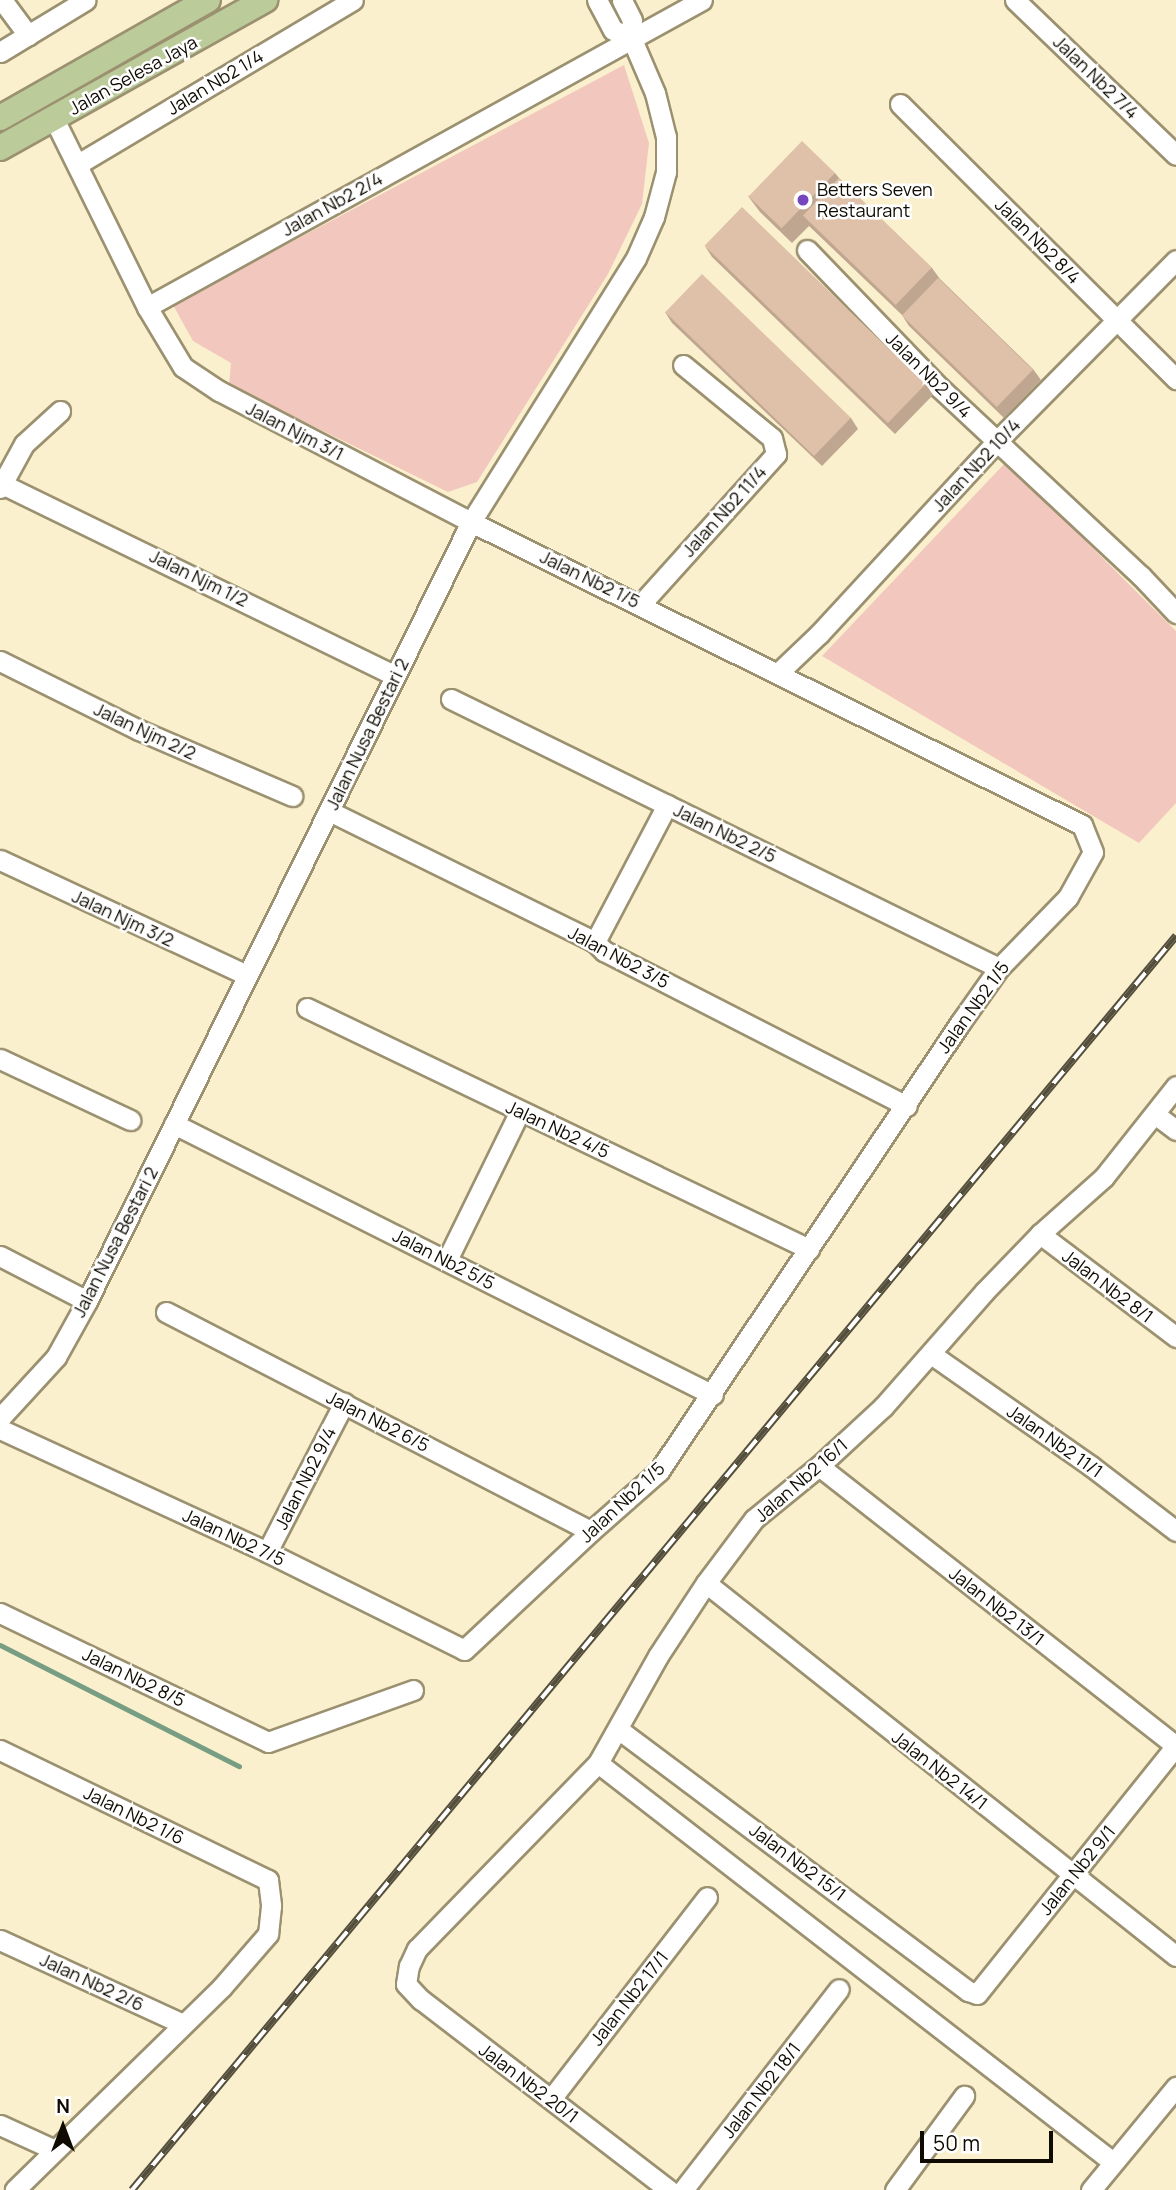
<!DOCTYPE html>
<html>
<head>
<meta charset="utf-8">
<style>
  body { margin:0 }
  #map { position:relative; width:1176px; height:2190px; overflow:hidden; background:#fbf0cd; font-family:Manrope,sans-serif }
  div>[style] { position:absolute }
  .green>* { inset:0; background:#f2c7be }
  .stream>* { height:5px; margin:-2.5px; padding:0 2.5px; transform-origin:2.5px; border-radius:2.5px; background:#779d83 }
  .roads { filter:drop-shadow(2px 0 #9b9170) drop-shadow(-2px 0 #9b9170) drop-shadow(0 2px #9b9170) drop-shadow(0 -2px #9b9170) }
  .minor>* { height:19px; margin:-9.5px; padding:0 9.5px; transform-origin:9.5px; border-radius:9.5px; background:#fff }
  .major>* { height:24px; margin:-12px; padding:0 12px; transform-origin:12px; border-radius:12px; background:#bbcb9a }
  .rail>* { height:8px; margin-top:-4px; transform-origin:0; background:repeating-linear-gradient(90deg,#fff 0 16px,#544e3d 0 32px); box-sizing:border-box; border-block:2px solid #544e3d }
  .wall>* { inset:0; background:#bfa690 }
  .building>* { inset:0; background:#dec1a8; transform-origin:0 0 }
  .dots>* { width:19px; height:19px; translate:-50% -50%; box-sizing:border-box; border:4px solid #fff; border-radius:50% }
  span { translate:-50% -50%; white-space:nowrap; text-align:center; line-height:1.15; -webkit-text-stroke:5px #fff; paint-order:stroke }
  .street-label { font-size:18px; color:#0f0b02 }
  .poi-label { font-size:18px; color:#0f0b02 }
  .left { translate:0 -50%; text-align:left }
  .north { position:absolute; left:28px; top:2092px; width:70px; height:70px; -webkit-text-stroke:5px #fff; paint-order:stroke; rotate:0deg; font-size:19px; font-weight:700; line-height:28px; text-align:center; color:#0f0b02 }
  .north::after { content:''; display:block; margin:auto; width:24px; height:32px; background:#0f0b02; clip-path:polygon(50% 0,100% 100%,50% 72%,0 100%) }
  .scale { position:absolute; left:920px; top:2131px; width:133px; height:32px; box-sizing:border-box; border:4px solid #0f0b02; border-top:0; padding-left:9px; font-size:21px; line-height:24px; white-space:nowrap; color:#0f0b02; -webkit-text-stroke:5px #fff; paint-order:stroke }
</style>
</head>
<body>
<div id="map">
  <div class="green">
    <i style="clip-path:polygon(624px 65px,649px 143px,642px 204px,608px 274px,477px 482px,448px 492px,229px 385px,231px 363px,193px 341px,173px 305px)"></i>
    <i style="clip-path:polygon(1006px 462px,1176px 631px,1176px 803px,1139px 843px,822px 656px)"></i>
  </div>
  <div class="stream">
    <i style="left:0;top:1645px;width:268px;rotate:26.9deg"></i>
  </div>
  <div class="roads">
    <div class="minor">
      <i style="left:2px;top:0;width:44px;rotate:53.4deg"></i>
      <i style="left:597px;top:0;width:34px;rotate:62deg"></i>
      <i style="left:613px;top:30px;width:19px;rotate:21deg"></i>
      <i style="left:1015px;top:0;width:223px;rotate:43.9deg"></i>
      <i style="left:0;top:52px;width:100px;rotate:-31.2deg"></i>
      <i style="left:900px;top:104px;width:390px;rotate:44.9deg"></i>
      <i style="left:78px;top:164px;width:320px;rotate:-30.8deg"></i>
      <i style="left:807px;top:250px;width:192px;rotate:46.1deg"></i>
      <i style="left:940px;top:388px;width:275px;rotate:43.1deg"></i>
      <i style="left:1141px;top:576px;width:51px;rotate:46.6deg"></i>
      <i style="left:147px;top:307px;width:634px;rotate:-28.95deg"></i>
      <i style="left:2px;top:484px;width:437px;rotate:26deg"></i>
      <i style="left:0;top:488px;width:50px;rotate:-61.4deg"></i>
      <i style="left:24px;top:444px;width:49px;rotate:-42.5deg"></i>
      <i style="left:641px;top:604px;width:202px;rotate:-48deg"></i>
      <i style="left:776px;top:454px;width:16px;rotate:-104deg"></i>
      <i style="left:772px;top:438px;width:115px;rotate:-140.6deg"></i>
      <i style="left:0;top:661px;width:155px;rotate:26.4deg"></i>
      <i style="left:139px;top:730px;width:167px;rotate:23.3deg"></i>
      <i style="left:778px;top:673px;width:57px;rotate:-43.6deg"></i>
      <i style="left:819px;top:634px;width:264px;rotate:-47.3deg"></i>
      <i style="left:998px;top:440px;width:253px;rotate:-45.3deg"></i>
      <i style="left:451px;top:699px;width:610px;rotate:26.15deg"></i>
      <i style="left:329px;top:811px;width:297px;rotate:26.2deg"></i>
      <i style="left:595px;top:942px;width:13px;rotate:45deg"></i>
      <i style="left:604px;top:951px;width:340px;rotate:27.1deg"></i>
      <i style="left:0;top:860px;width:272px;rotate:25deg"></i>
      <i style="left:595px;top:942px;width:155px;rotate:-62.3deg"></i>
      <i style="left:307px;top:1008px;width:557px;rotate:25.64deg"></i>
      <i style="left:0;top:1059px;width:144px;rotate:25.1deg"></i>
      <i style="left:1156px;top:1115px;width:25px;rotate:37deg"></i>
      <i style="left:174px;top:1124px;width:603px;rotate:26.69deg"></i>
      <i style="left:1040px;top:1234px;width:171px;rotate:37.1deg"></i>
      <i style="left:0;top:1256px;width:98px;rotate:27.3deg"></i>
      <i style="left:447px;top:1260px;width:166px;rotate:-63.9deg"></i>
      <i style="left:166px;top:1312px;width:478px;rotate:27.3deg"></i>
      <i style="left:931px;top:1354px;width:195px;rotate:35deg"></i>
      <i style="left:1091px;top:1466px;width:107px;rotate:37.4deg"></i>
      <i style="left:0;top:1418px;width:83px;rotate:-47.4deg"></i>
      <i style="left:56px;top:1357px;width:64px;rotate:-61deg"></i>
      <i style="left:87px;top:1301px;width:869px;rotate:-63.76deg"></i>
      <i style="left:471px;top:522px;width:311px;rotate:-58deg"></i>
      <i style="left:636px;top:258px;width:45px;rotate:-66.3deg"></i>
      <i style="left:654px;top:217px;width:47px;rotate:-75.1deg"></i>
      <i style="left:666px;top:172px;width:35px;rotate:-90deg"></i>
      <i style="left:666px;top:137px;width:45px;rotate:-104deg"></i>
      <i style="left:655px;top:93px;width:61px;rotate:-113.2deg"></i>
      <i style="left:631px;top:37px;width:17px;rotate:-87deg"></i>
      <i style="left:632px;top:20px;width:22px;rotate:-117deg"></i>
      <i style="left:0;top:1429px;width:294px;rotate:24.7deg"></i>
      <i style="left:267px;top:1552px;width:220px;rotate:26.4deg"></i>
      <i style="left:464px;top:1650px;width:174px;rotate:-43.1deg"></i>
      <i style="left:591px;top:1531px;width:91px;rotate:-41.4deg"></i>
      <i style="left:659px;top:1471px;width:540px;rotate:-56.1deg"></i>
      <i style="left:960px;top:1023px;width:67px;rotate:-54.7deg"></i>
      <i style="left:999px;top:968px;width:99px;rotate:-45.8deg"></i>
      <i style="left:1068px;top:897px;width:51px;rotate:-60.9deg"></i>
      <i style="left:1093px;top:852px;width:29px;rotate:-112deg"></i>
      <i style="left:1082px;top:825px;width:682px;rotate:-153.62deg"></i>
      <i style="left:471px;top:522px;width:284px;rotate:-152.5deg"></i>
      <i style="left:219px;top:391px;width:43px;rotate:-146.3deg"></i>
      <i style="left:183px;top:367px;width:70px;rotate:-121deg"></i>
      <i style="left:147px;top:307px;width:210px;rotate:-116.3deg"></i>
      <i style="left:819px;top:1466px;width:454px;rotate:38.1deg"></i>
      <i style="left:267px;top:1552px;width:168px;rotate:-62.7deg"></i>
      <i style="left:706px;top:1583px;width:600px;rotate:38.44deg"></i>
      <i style="left:0;top:1613px;width:297px;rotate:25.7deg"></i>
      <i style="left:268px;top:1742px;width:154px;rotate:-19.7deg"></i>
      <i style="left:618px;top:1729px;width:437px;rotate:36.8deg"></i>
      <i style="left:968px;top:1991px;width:9px;rotate:18deg"></i>
      <i style="left:977px;top:1994px;width:318px;rotate:-51.3deg"></i>
      <i style="left:0;top:1750px;width:298px;rotate:25.9deg"></i>
      <i style="left:268px;top:1880px;width:26px;rotate:83deg"></i>
      <i style="left:271px;top:1906px;width:28px;rotate:96deg"></i>
      <i style="left:268px;top:1934px;width:70px;rotate:131deg"></i>
      <i style="left:222px;top:1987px;width:290px;rotate:135.6deg"></i>
      <i style="left:598px;top:1763px;width:651px;rotate:37.77deg"></i>
      <i style="left:0;top:1940px;width:201px;rotate:24.7deg"></i>
      <i style="left:551px;top:2099px;width:255px;rotate:-52.3deg"></i>
      <i style="left:0;top:2125px;width:60px;rotate:24.4deg"></i>
      <i style="left:669px;top:2190px;width:312px;rotate:-142.5deg"></i>
      <i style="left:421px;top:2000px;width:22px;rotate:-133deg"></i>
      <i style="left:406px;top:1984px;width:18px;rotate:-81deg"></i>
      <i style="left:409px;top:1966px;width:19px;rotate:-65deg"></i>
      <i style="left:417px;top:1949px;width:260px;rotate:-45.8deg"></i>
      <i style="left:598px;top:1763px;width:123px;rotate:-60.7deg"></i>
      <i style="left:658px;top:1656px;width:87px;rotate:-56.7deg"></i>
      <i style="left:706px;top:1583px;width:80px;rotate:-53.1deg"></i>
      <i style="left:754px;top:1519px;width:84px;rotate:-39.2deg"></i>
      <i style="left:819px;top:1466px;width:87px;rotate:-42.7deg"></i>
      <i style="left:883px;top:1407px;width:153px;rotate:-48.7deg"></i>
      <i style="left:984px;top:1292px;width:81px;rotate:-46deg"></i>
      <i style="left:1040px;top:1234px;width:86px;rotate:-41.7deg"></i>
      <i style="left:1104px;top:1177px;width:116px;rotate:-51.6deg"></i>
      <i style="left:683px;top:2190px;width:254px;rotate:-52.2deg"></i>
      <i style="left:895px;top:2190px;width:117px;rotate:-53.7deg"></i>
      <i style="left:1091px;top:2190px;width:134px;rotate:-50.5deg"></i>
    </div>
    <div class="major">
      <i style="left:0;top:118px;width:239px;rotate:-29.6deg"></i>
      <i style="left:0;top:148px;width:304px;rotate:-29.2deg"></i>
    </div>
  </div>
  <div class="rail">
    <i style="left:132px;top:2190px;width:1632px;rotate:-50.22deg"></i>
  </div>
  <div class="wall">
    <i style="clip-path:polygon(835px 173px,839px 178px,932px 268px,940px 279px,1033px 369px,1041px 380px,1004px 418px,909px 326px,902px 315px,809px 226px,792px 243px,760px 212px,748px 196px)"></i>
    <i style="clip-path:polygon(705px 246px,926px 384px,933px 395px,895px 434px,712px 257px)"></i>
    <i style="clip-path:polygon(665px 312px,851px 418px,858px 429px,822px 466px,672px 323px)"></i>
  </div>
  <div class="building">
    <i style="left:802px;top:141px;width:46px;height:77px;rotate:44deg"></i>
    <i style="left:839px;top:178px;width:129px;height:52px;rotate:44deg"></i>
    <i style="left:742px;top:207px;width:255px;height:54px;rotate:44deg"></i>
    <i style="left:702px;top:274px;width:207px;height:53px;rotate:44deg"></i>
    <i style="left:938px;top:278px;width:132px;height:52px;rotate:44deg"></i>
  </div>
  <div class="dots">
    <i style="left:803px;top:200px;background:#7646be"></i>
  </div>
  <div class="street-label">
    <span style="left:133px;top:75px;rotate:-29deg">Jalan Selesa Jaya</span>
    <span style="left:1096px;top:77px;rotate:44deg">Jalan Nb2 7/4</span>
    <span style="left:215px;top:82px;rotate:-31deg">Jalan Nb2 1/4</span>
    <span style="left:332px;top:204px;rotate:-29deg">Jalan Nb2 2/4</span>
    <span style="left:1038px;top:241px;rotate:45deg">Jalan Nb2 8/4</span>
    <span style="left:929px;top:375px;rotate:45deg">Jalan Nb2 9/4</span>
    <span style="left:295px;top:431px;rotate:27deg">Jalan Njm 3/1</span>
    <span style="left:976px;top:465px;rotate:-47deg">Jalan Nb2 10/4</span>
    <span style="left:724px;top:511px;rotate:-48deg">Jalan Nb2 11/4</span>
    <span style="left:199px;top:578px;rotate:26deg">Jalan Njm 1/2</span>
    <span style="left:590px;top:579px;rotate:26deg">Jalan Nb2 1/5</span>
    <span style="left:145px;top:731px;rotate:25deg">Jalan Njm 2/2</span>
    <span style="left:367px;top:734px;rotate:-64deg">Jalan Nusa Bestari 2</span>
    <span style="left:725px;top:833px;rotate:26deg">Jalan Nb2 2/5</span>
    <span style="left:123px;top:918px;rotate:25deg">Jalan Njm 3/2</span>
    <span style="left:619px;top:957px;rotate:28deg">Jalan Nb2 3/5</span>
    <span style="left:973px;top:1007px;rotate:-54deg">Jalan Nb2 1/5</span>
    <span style="left:558px;top:1129px;rotate:25deg">Jalan Nb2 4/5</span>
    <span style="left:115px;top:1242px;rotate:-63deg">Jalan Nusa Bestari 2</span>
    <span style="left:444px;top:1259px;rotate:27deg">Jalan Nb2 5/5</span>
    <span style="left:1108px;top:1286px;rotate:37deg">Jalan Nb2 8/1</span>
    <span style="left:378px;top:1421px;rotate:27deg">Jalan Nb2 6/5</span>
    <span style="left:1055px;top:1441px;rotate:35deg">Jalan Nb2 11/1</span>
    <span style="left:305px;top:1478px;rotate:-63deg">Jalan Nb2 9/4</span>
    <span style="left:801px;top:1480px;rotate:-41deg">Jalan Nb2 16/1</span>
    <span style="left:622px;top:1502px;rotate:-43deg">Jalan Nb2 1/5</span>
    <span style="left:234px;top:1537px;rotate:25deg">Jalan Nb2 7/5</span>
    <span style="left:997px;top:1606px;rotate:38deg">Jalan Nb2 13/1</span>
    <span style="left:134px;top:1677px;rotate:26deg">Jalan Nb2 8/5</span>
    <span style="left:940px;top:1770px;rotate:38deg">Jalan Nb2 14/1</span>
    <span style="left:134px;top:1815px;rotate:26deg">Jalan Nb2 1/6</span>
    <span style="left:798px;top:1862px;rotate:37deg">Jalan Nb2 15/1</span>
    <span style="left:1077px;top:1870px;rotate:-51deg">Jalan Nb2 9/1</span>
    <span style="left:92px;top:1982px;rotate:25deg">Jalan Nb2 2/6</span>
    <span style="left:629px;top:1998px;rotate:-52deg">Jalan Nb2 17/1</span>
    <span style="left:529px;top:2083px;rotate:37deg">Jalan Nb2 20/1</span>
    <span style="left:761px;top:2090px;rotate:-52deg">Jalan Nb2 18/1</span>
  </div>
  <div class="poi-label">
    <span class="left" style="left:817px;top:200px">Betters Seven<br>Restaurant</span>
  </div>
  <div class="north">N</div>
  <div class="scale">50 m</div>
</div>
</body>
</html>
